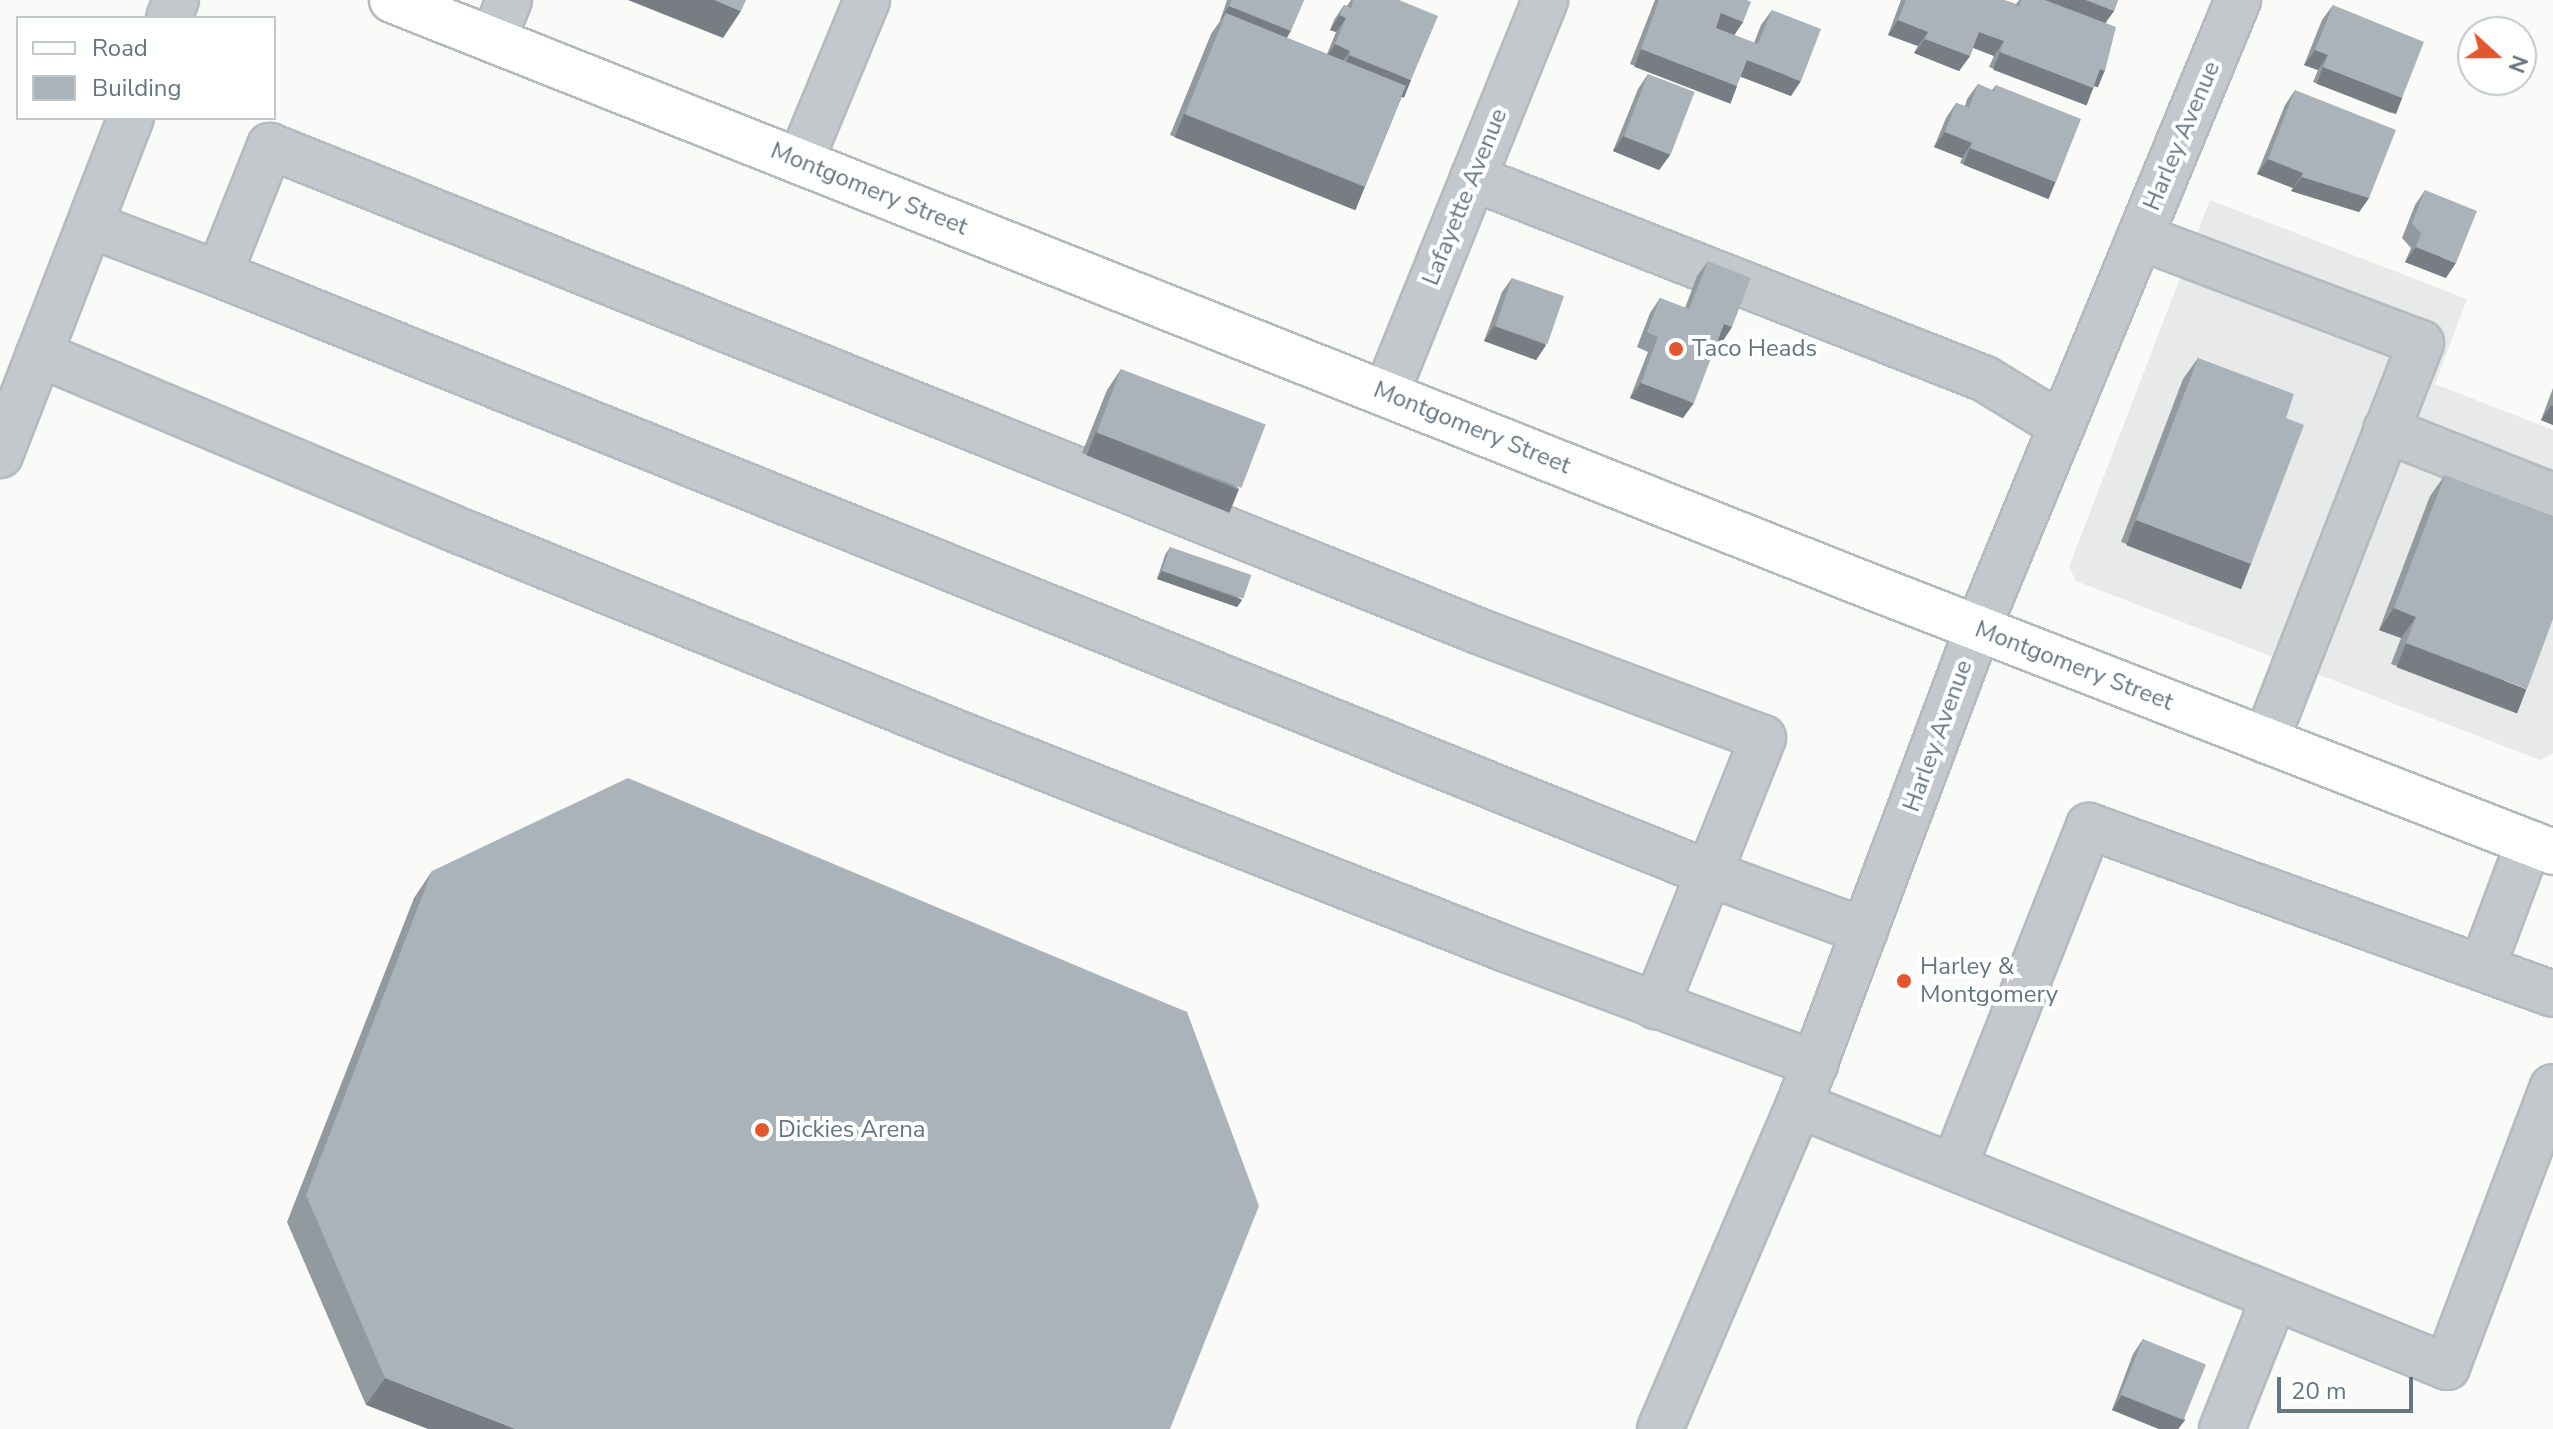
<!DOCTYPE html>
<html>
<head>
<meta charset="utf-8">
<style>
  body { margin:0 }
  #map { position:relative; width:2553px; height:1429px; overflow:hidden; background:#fafaf8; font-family:"Nunito Sans",sans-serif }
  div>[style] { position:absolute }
  .built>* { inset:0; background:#e8e9e9 }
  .roads { filter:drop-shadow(2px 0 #b5babe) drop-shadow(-2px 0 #b5babe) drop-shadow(0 2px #b5babe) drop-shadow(0 -2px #b5babe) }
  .minor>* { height:44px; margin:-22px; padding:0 22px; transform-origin:22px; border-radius:22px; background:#c3c8cc }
  .major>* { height:44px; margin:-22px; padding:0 22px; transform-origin:22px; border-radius:22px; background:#fff }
  .wall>* { inset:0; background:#929a9f }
  .shaded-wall>* { inset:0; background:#777d82; transform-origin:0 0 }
  .building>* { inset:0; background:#aab3b9; transform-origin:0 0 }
  .dots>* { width:22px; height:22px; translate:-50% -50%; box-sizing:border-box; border:4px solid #fff; border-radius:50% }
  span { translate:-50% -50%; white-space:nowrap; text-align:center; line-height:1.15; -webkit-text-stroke:8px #fff; paint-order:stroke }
  .street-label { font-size:24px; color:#657683 }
  .poi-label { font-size:24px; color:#657683 }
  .left { translate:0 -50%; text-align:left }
  .legend { position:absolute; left:16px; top:16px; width:260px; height:104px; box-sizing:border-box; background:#fff; border:2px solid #c1c8cd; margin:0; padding:10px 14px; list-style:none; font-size:24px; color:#657683 }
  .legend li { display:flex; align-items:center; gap:16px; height:40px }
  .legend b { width:40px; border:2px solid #c1c8cd }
  .north { position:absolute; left:2457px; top:16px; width:80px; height:80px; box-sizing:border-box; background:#fff; border:2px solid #c1c8cd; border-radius:50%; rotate:111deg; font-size:22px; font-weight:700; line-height:32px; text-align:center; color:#657683 }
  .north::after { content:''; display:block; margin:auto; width:28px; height:36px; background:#e4572e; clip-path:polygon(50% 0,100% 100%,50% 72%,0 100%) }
  .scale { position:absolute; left:2277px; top:1377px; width:136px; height:36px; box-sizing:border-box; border:4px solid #657683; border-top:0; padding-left:10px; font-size:24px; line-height:28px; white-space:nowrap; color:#657683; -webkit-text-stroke:6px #fff; paint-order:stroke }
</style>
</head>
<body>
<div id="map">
  <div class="built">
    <i style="clip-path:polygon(2210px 200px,2467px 299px,2435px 384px,2553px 430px,2553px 753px,2540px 760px,2076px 581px,2069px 567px)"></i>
  </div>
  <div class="roads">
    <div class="minor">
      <i style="left:169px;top:18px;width:19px;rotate:-69deg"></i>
      <i style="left:493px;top:40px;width:43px;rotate:-68.2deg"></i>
      <i style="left:800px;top:162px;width:175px;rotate:-67.5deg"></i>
      <i style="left:1473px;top:178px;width:550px;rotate:21.43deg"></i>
      <i style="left:1985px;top:379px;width:90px;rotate:31.4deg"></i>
      <i style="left:90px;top:225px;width:138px;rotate:20.8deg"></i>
      <i style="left:219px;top:274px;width:138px;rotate:-68.3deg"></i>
      <i style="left:270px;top:146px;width:1302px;rotate:21.87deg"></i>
      <i style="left:1478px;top:631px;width:304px;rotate:20.6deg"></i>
      <i style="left:1763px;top:738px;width:289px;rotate:111.8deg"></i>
      <i style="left:2140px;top:237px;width:300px;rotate:20.7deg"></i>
      <i style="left:2421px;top:343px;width:427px;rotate:111.3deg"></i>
      <i style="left:219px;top:274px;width:1605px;rotate:21.91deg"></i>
      <i style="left:1708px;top:873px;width:167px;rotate:20.3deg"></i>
      <i style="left:39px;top:354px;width:446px;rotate:22.8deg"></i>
      <i style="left:450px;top:527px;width:549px;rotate:22.13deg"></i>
      <i style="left:959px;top:734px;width:588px;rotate:21.46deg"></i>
      <i style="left:1506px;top:949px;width:330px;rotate:20.4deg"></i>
      <i style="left:1386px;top:394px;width:425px;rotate:-68deg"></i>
      <i style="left:2386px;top:430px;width:180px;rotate:21.6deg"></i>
      <i style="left:0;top:455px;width:362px;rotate:-68.8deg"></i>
      <i style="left:2482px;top:968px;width:134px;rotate:-69.5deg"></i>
      <i style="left:1799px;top:1105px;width:699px;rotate:22.01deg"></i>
      <i style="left:2447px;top:1367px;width:299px;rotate:-69.3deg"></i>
      <i style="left:1954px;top:1167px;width:367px;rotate:-68.4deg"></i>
      <i style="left:2089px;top:826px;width:493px;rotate:19.9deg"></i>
      <i style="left:1660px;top:1429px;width:353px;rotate:-66.8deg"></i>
      <i style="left:1799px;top:1105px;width:509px;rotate:-69.43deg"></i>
      <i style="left:1978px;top:628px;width:680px;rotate:-67.51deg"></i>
      <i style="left:2222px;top:1429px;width:141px;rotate:-68.3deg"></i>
    </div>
    <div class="major">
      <i style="left:392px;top:0;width:1603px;rotate:21.64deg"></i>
      <i style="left:1882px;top:591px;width:720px;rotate:21.25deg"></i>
    </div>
  </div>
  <div class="wall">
    <i style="clip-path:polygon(1227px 0,1304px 0,1287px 38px,1327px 54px,1336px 32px,1330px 30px,1334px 20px,1344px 5px,1347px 6px,1351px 0,1399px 0,1405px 89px,1365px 187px,1350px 208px,1170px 135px,1211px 34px,1220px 21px)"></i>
    <i style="clip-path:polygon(1655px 0,1747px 0,1743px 22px,1734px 35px,1754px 43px,1761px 25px,1772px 10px,1791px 96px,1740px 76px,1726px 101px,1630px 64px)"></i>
    <i style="clip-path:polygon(1901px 0,2004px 0,2016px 4px,2019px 0,2118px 0,2114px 11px,2105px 23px,2105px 71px,2083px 103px,1989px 67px,1994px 56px,1973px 48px,1970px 56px,1959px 71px,1914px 53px,1918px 46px,1888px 35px)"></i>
    <i style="clip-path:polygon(2333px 5px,2402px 98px,2391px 113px,2313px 82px,2318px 70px,2304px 65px,2322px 20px)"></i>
    <i style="clip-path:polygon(1648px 74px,1670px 155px,1659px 170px,1613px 151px,1638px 89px)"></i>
    <i style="clip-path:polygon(1978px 84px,1992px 90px,1996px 85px,2056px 182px,2046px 197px,1960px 163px,1962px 158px,1934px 147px,1946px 118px,1956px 103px,1965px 106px,1967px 99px)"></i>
    <i style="clip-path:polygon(2295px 90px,2369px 198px,2359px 212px,2291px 191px,2293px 188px,2257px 174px,2285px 105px)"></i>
    <i style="clip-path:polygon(2425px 190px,2446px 278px,2405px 262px,2411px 248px,2402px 238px,2415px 205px)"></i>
    <i style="clip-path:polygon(1708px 261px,1732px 327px,1722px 342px,1718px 340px,1683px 418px,1630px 398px,1648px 352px,1637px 347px,1650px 313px,1660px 298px,1685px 308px,1697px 276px)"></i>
    <i style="clip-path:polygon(1512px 278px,1546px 345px,1536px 360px,1484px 341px,1502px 292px)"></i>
    <i style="clip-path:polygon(2198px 358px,2286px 418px,2251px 564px,2236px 586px,2121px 542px,2183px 379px)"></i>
    <i style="clip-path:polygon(1121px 369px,1239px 489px,1224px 510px,1082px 453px,1107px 390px)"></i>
    <i style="clip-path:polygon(2553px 388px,2553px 425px,2541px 420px)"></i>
    <i style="clip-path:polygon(2445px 475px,2512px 710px,2391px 664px,2401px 638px,2379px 630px,2430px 496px)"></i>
    <i style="clip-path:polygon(1170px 547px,1242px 600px,1237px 607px,1157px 579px,1165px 555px)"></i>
    <i style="clip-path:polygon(432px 871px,1187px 1012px,366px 1405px,287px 1222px,414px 898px)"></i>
    <i style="clip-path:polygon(2143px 1339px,2185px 1420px,2178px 1429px,2159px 1429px,2112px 1410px,2133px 1354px)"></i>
  </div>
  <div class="shaded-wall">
    <i style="clip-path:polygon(628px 0,715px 0,741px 11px,723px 38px)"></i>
    <i style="clip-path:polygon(2038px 0,2086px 0,2114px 11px,2104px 25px)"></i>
    <i style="clip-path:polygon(1229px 6px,1291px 31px,1281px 46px,1226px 13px,1219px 21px)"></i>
    <i style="clip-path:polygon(1721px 13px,1743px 22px,1733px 37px,1711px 28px)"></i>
    <i style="clip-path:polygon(1340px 15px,1346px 18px,1336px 32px,1330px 30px)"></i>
    <i style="clip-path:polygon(1898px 20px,1928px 32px,1918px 46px,1888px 35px)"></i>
    <i style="clip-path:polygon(1979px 32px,2004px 41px,1994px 56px,1969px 46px)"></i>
    <i style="clip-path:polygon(1925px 39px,1970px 56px,1959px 71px,1914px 53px)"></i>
    <i style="clip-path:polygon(1335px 44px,1350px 51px,1340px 65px,1325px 59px)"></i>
    <i style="left:1641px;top:49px;width:103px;height:19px;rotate:21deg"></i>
    <i style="clip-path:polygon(2315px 50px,2328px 55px,2318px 70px,2304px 65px)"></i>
    <i style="left:2000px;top:52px;width:100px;height:19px;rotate:21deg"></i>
    <i style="left:1349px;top:55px;width:67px;height:19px;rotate:22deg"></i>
    <i style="clip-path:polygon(1747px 60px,1801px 81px,1791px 96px,1736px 75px)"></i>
    <i style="left:2323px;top:67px;width:85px;height:18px;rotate:21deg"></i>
    <i style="left:2100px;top:69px;width:5px;height:18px;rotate:22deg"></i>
    <i style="left:1184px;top:114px;width:195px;height:25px;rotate:22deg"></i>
    <i style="clip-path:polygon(1945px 132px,1972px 143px,1962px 158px,1934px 147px)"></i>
    <i style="clip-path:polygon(1623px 136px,1670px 155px,1659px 170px,1613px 151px)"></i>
    <i style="left:1970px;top:148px;width:92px;height:18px;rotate:22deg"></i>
    <i style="clip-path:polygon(2268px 159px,2303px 173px,2293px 188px,2257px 174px)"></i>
    <i style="clip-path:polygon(2302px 177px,2369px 198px,2359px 212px,2291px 191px)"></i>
    <i style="clip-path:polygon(2416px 247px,2456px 263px,2446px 278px,2405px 262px)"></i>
    <i style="clip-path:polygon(1724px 324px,1732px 327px,1722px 342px,1714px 339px)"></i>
    <i style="clip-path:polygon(1494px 326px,1546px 345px,1536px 360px,1484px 341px)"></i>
    <i style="clip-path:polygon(1641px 383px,1694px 403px,1683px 418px,1630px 398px)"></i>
    <i style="clip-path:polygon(2551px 405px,2553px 406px,2553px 425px,2541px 420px)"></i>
    <i style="left:1096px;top:432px;width:154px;height:25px;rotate:22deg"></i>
    <i style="left:2136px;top:520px;width:123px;height:27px;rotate:21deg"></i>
    <i style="clip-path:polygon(1162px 571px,1242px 600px,1237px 607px,1157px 579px)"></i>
    <i style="clip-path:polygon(2394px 608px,2416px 617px,2401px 638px,2379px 630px)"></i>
    <i style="left:2406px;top:643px;width:129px;height:26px;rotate:21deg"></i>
    <i style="clip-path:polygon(385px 1378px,516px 1429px,428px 1429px,366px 1405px)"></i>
    <i style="clip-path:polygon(2122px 1395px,2185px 1420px,2178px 1429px,2159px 1429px,2112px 1410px)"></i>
  </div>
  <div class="building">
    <i style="clip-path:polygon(715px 0,746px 0,741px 11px)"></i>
    <i style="clip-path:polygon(1232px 0,1304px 0,1291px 31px,1229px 6px)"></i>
    <i style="clip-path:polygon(1353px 0,1399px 0,1438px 16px,1411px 80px,1349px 55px,1350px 51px,1335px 44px,1346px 18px,1340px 15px,1344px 5px,1351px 8px)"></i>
    <i style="clip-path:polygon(1659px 0,1747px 0,1751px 2px,1743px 22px,1721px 13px,1716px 28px,1758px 44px,1772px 10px,1821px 29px,1801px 81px,1747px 60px,1737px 86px,1641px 49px)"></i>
    <i style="clip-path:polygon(1906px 0,2004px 0,2019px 6px,2021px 0,2045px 0,2116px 27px,2105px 71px,2100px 69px,2093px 88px,2000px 52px,2004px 41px,1979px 32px,1970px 56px,1925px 39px,1928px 32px,1898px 20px)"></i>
    <i style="clip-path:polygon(2086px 0,2118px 0,2114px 11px)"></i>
    <i style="clip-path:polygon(2333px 5px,2424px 42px,2402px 98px,2323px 67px,2328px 55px,2315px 50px)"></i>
    <i style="left:1226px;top:13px;width:194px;height:109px;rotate:22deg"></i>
    <i style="left:1648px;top:74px;width:50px;height:67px;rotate:21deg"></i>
    <i style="clip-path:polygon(1978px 84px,1994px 91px,1996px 85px,2081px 119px,2056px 182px,1970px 148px,1972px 143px,1945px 132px,1956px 103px,1969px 108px)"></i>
    <i style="clip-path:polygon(2295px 90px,2396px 130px,2369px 198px,2302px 177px,2303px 173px,2268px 159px)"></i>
    <i style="clip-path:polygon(2425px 190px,2477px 211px,2456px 263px,2416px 247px,2421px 233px,2412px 223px)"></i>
    <i style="clip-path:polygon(1708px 261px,1751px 278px,1732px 327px,1724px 324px,1694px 403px,1641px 383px,1658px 337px,1647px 332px,1660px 298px,1689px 309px)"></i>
    <i style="left:1512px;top:278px;width:55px;height:51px;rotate:19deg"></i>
    <i style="clip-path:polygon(2198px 358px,2294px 394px,2286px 418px,2304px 425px,2251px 564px,2136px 520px)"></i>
    <i style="left:1121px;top:369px;width:155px;height:68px;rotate:21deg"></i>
    <i style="clip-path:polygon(2445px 475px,2553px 516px,2553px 619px,2527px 689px,2406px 643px,2416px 617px,2394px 608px)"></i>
    <i style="left:1170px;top:547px;width:86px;height:25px;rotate:19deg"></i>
    <i style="clip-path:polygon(628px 778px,1187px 1012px,1259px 1206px,1170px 1429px,516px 1429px,385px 1378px,306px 1195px,432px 871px)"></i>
    <i style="left:2143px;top:1339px;width:68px;height:60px;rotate:22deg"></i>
  </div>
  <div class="dots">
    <i style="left:1676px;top:349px;background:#e4572e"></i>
    <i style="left:1904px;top:981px;background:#e4572e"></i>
    <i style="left:762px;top:1130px;background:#e4572e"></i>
  </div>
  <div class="street-label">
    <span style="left:2182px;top:136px;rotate:-67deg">Harley Avenue</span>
    <span style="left:869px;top:189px;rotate:22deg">Montgomery Street</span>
    <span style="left:1465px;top:197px;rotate:-68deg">Lafayette Avenue</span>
    <span style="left:1472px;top:428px;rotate:22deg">Montgomery Street</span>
    <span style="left:2074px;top:666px;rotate:21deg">Montgomery Street</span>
    <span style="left:1938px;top:736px;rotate:-70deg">Harley Avenue</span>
  </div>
  <div class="poi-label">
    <span class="left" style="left:1692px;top:349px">Taco Heads</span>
    <span class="left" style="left:1920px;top:981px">Harley &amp;<br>Montgomery</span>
    <span class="left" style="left:778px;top:1130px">Dickies Arena</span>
  </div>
  <ul class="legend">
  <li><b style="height:10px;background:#fff"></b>Road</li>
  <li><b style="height:22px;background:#aab3b9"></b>Building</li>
  </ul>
  <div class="north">N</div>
  <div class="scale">20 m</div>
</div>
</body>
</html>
